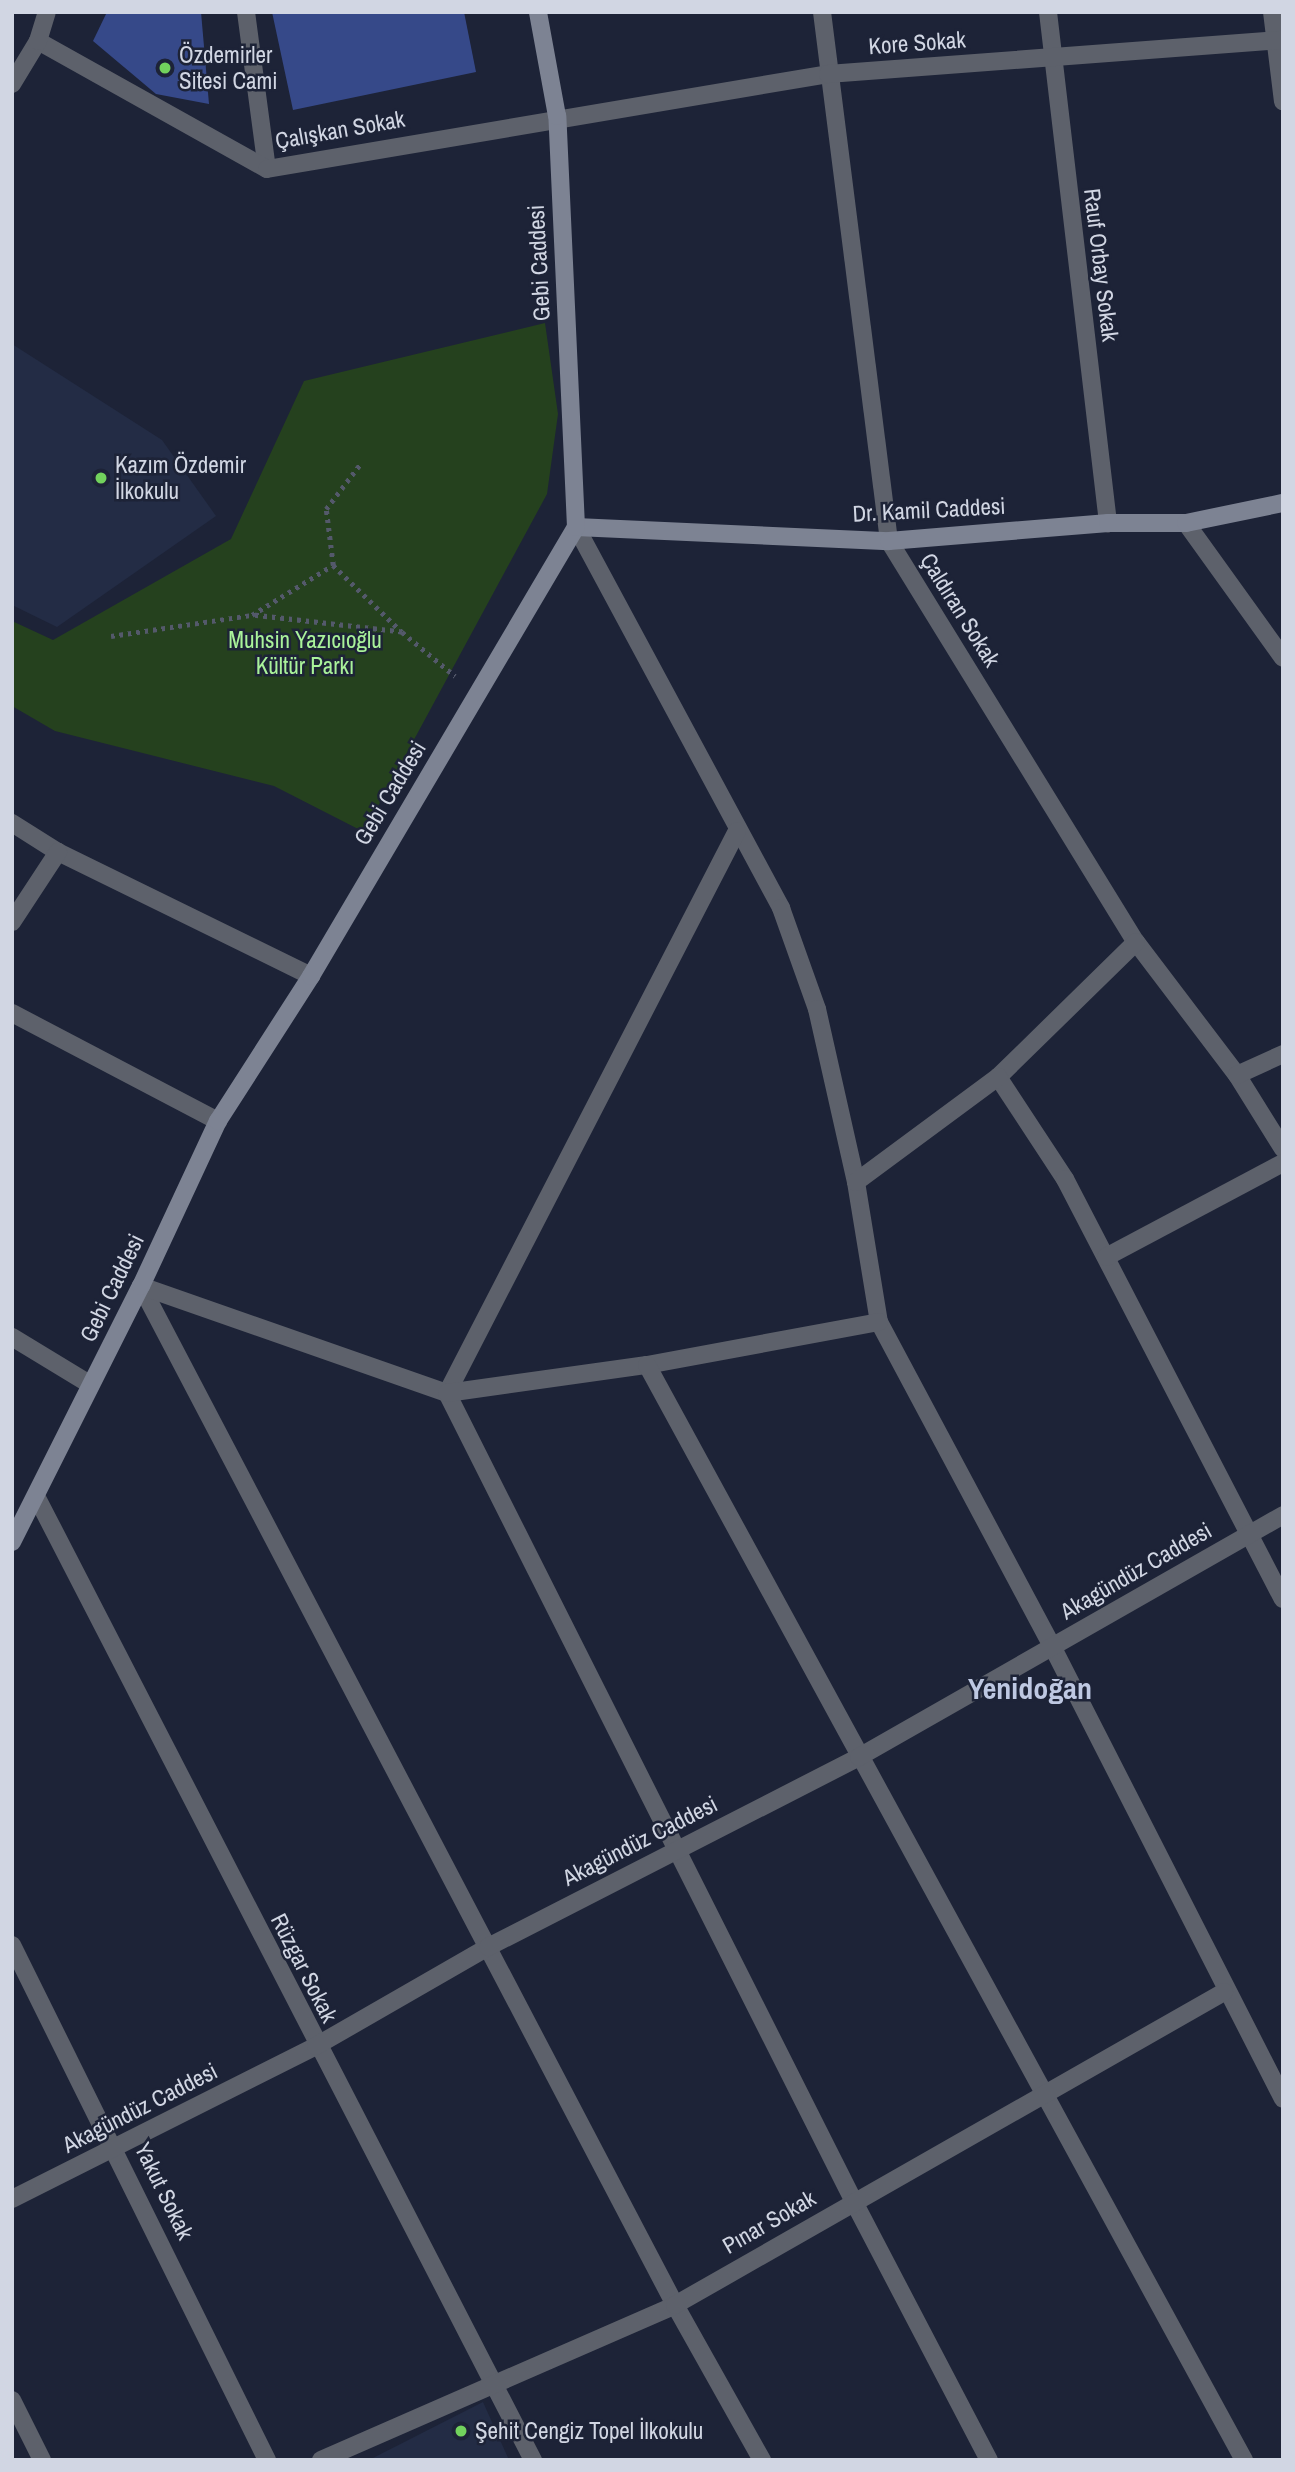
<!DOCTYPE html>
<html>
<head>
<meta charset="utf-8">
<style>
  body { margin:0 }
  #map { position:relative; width:1295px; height:2472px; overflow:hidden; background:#1d2337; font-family:"Archivo Narrow",sans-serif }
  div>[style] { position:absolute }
  .built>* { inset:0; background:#232c45 }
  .green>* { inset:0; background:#25411e }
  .building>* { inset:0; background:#364989 }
  .path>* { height:4.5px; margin-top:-2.25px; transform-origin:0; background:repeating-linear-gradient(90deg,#54596b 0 3.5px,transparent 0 8.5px) }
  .minor>* { height:18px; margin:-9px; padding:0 9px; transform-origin:9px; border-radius:9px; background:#5d616b }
  .secondary>* { height:18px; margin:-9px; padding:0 9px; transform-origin:9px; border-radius:9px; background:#7d8393 }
  .dots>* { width:19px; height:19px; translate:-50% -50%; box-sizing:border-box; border:4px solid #1d2337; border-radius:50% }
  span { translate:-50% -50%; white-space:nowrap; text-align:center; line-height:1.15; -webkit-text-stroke:5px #1d2337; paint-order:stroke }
  .street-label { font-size:23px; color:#d1d6e3 }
  .poi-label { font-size:23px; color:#d1d6e3 }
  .left { translate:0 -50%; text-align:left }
  .park-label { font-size:23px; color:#a9f29a }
  .district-label { font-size:30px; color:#bec8e2; font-weight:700 }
  .frame { position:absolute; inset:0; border:14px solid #d1d6e3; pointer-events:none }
</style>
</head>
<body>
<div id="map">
  <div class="built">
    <i style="clip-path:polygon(12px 344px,162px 440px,216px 516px,57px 627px,12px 605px)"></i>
    <i style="clip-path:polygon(483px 2402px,509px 2460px,369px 2460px)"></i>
  </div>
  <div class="green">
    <i style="clip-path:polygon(545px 323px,558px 414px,547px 494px,364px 832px,274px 786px,55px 731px,12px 706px,12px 621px,53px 640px,231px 539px,304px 381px)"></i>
  </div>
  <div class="building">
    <i style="clip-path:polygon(107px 12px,201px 12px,209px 104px,156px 94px,93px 41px)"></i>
    <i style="clip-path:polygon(272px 12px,464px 12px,476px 72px,293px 110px)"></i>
  </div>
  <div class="path">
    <i style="left:333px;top:565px;width:56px;rotate:-97.1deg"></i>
    <i style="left:326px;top:509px;width:58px;rotate:-52.7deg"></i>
    <i style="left:402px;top:632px;width:69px;rotate:39.7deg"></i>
    <i style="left:111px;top:636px;width:143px;rotate:-8.5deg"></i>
    <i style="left:252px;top:615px;width:95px;rotate:-31.7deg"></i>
    <i style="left:333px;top:565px;width:96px;rotate:44.2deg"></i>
    <i style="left:402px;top:632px;width:151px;rotate:-173.5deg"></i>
  </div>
  <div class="minor">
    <i style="left:246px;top:12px;width:158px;rotate:82.4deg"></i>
    <i style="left:822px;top:12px;width:533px;rotate:82.78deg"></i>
    <i style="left:889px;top:541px;width:471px;rotate:58.4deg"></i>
    <i style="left:1136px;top:942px;width:167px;rotate:52.8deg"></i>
    <i style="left:1237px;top:1075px;width:87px;rotate:58.1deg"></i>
    <i style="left:1048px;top:12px;width:515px;rotate:83.3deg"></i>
    <i style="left:1272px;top:12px;width:90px;rotate:83deg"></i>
    <i style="left:38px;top:41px;width:262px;rotate:29.2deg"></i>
    <i style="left:267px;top:169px;width:569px;rotate:-9.61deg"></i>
    <i style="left:828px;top:74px;width:456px;rotate:-4.3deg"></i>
    <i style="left:12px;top:84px;width:50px;rotate:-58.8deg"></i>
    <i style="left:38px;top:41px;width:30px;rotate:-73deg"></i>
    <i style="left:1186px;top:523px;width:166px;rotate:54.3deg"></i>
    <i style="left:576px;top:527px;width:433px;rotate:61.7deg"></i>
    <i style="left:781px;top:908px;width:107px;rotate:70.4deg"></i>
    <i style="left:817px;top:1009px;width:177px;rotate:77.3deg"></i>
    <i style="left:856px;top:1182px;width:142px;rotate:80.7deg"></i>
    <i style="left:879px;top:1322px;width:370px;rotate:61.9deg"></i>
    <i style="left:1053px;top:1648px;width:506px;rotate:62.98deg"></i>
    <i style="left:12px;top:823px;width:54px;rotate:32.2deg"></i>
    <i style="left:58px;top:852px;width:282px;rotate:26.1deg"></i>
    <i style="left:737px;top:831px;width:632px;rotate:117.29deg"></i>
    <i style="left:447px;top:1393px;width:906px;rotate:63.29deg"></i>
    <i style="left:854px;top:2202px;width:291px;rotate:62.4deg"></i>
    <i style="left:12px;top:922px;width:84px;rotate:-56.7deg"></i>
    <i style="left:1136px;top:942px;width:193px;rotate:135.6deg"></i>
    <i style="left:998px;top:1077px;width:122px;rotate:56.7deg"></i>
    <i style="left:1065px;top:1179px;width:473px;rotate:62.6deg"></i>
    <i style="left:12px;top:1013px;width:233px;rotate:27.7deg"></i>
    <i style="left:1237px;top:1075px;width:51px;rotate:-24.5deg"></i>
    <i style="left:856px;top:1182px;width:177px;rotate:-36.5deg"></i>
    <i style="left:1106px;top:1257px;width:200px;rotate:-28deg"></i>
    <i style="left:141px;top:1286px;width:1150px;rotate:62.34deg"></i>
    <i style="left:675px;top:2305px;width:178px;rotate:60.7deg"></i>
    <i style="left:141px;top:1286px;width:324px;rotate:19.3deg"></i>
    <i style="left:447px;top:1393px;width:202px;rotate:-8deg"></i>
    <i style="left:647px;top:1365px;width:236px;rotate:-10.5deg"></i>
    <i style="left:12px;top:1337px;width:92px;rotate:31.3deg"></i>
    <i style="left:647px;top:1365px;width:1247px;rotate:61.4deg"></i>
    <i style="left:36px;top:1496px;width:1085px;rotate:62.73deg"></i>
    <i style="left:12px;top:1945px;width:575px;rotate:63.66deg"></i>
    <i style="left:12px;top:2199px;width:340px;rotate:-26.7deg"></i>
    <i style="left:316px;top:2046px;width:198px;rotate:-29.9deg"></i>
    <i style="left:488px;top:1947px;width:417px;rotate:-27.1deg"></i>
    <i style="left:859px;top:1757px;width:488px;rotate:-29.7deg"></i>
    <i style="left:12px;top:2400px;width:67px;rotate:63.4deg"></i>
    <i style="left:321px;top:2460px;width:386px;rotate:-23.6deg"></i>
    <i style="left:675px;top:2305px;width:632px;rotate:-29.69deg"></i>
  </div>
  <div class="secondary">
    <i style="left:576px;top:527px;width:313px;rotate:2.6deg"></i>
    <i style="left:889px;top:541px;width:220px;rotate:-4.7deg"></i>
    <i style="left:1108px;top:523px;width:78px"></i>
    <i style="left:1186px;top:523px;width:99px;rotate:-11.7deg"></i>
    <i style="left:12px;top:1542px;width:287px;rotate:-63.3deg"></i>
    <i style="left:141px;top:1286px;width:182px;rotate:-65deg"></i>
    <i style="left:218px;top:1121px;width:172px;rotate:-57.3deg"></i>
    <i style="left:311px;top:976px;width:521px;rotate:-59.45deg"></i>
    <i style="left:576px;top:527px;width:411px;rotate:-92.6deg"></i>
    <i style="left:557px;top:116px;width:106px;rotate:-100.4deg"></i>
  </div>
  <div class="dots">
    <i style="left:165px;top:68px;background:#72d25d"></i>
    <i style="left:101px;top:478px;background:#72d25d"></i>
    <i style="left:461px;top:2431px;background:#72d25d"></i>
  </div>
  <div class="street-label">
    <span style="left:917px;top:43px;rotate:-4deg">Kore Sokak</span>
    <span style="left:340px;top:130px;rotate:-10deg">Çalışkan Sokak</span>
    <span style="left:539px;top:263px;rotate:-93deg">Gebi Caddesi</span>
    <span style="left:1101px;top:265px;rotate:83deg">Rauf Orbay Sokak</span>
    <span style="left:929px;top:510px;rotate:-3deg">Dr. Kamil Caddesi</span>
    <span style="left:960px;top:610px;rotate:58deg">Çaldıran Sokak</span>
    <span style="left:390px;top:793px;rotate:-59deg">Gebi Caddesi</span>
    <span style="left:112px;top:1288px;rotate:-64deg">Gebi Caddesi</span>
    <span style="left:1136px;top:1571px;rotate:-30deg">Akagündüz Caddesi</span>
    <span style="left:640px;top:1841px;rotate:-27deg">Akagündüz Caddesi</span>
    <span style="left:304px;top:1968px;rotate:63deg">Rüzgar Sokak</span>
    <span style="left:140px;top:2108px;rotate:-27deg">Akagündüz Caddesi</span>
    <span style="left:164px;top:2191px;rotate:64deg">Yakut Sokak</span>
    <span style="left:769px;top:2222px;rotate:-30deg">Pınar Sokak</span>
  </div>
  <div class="poi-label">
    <span class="left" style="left:179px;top:68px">Özdemirler<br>Sitesi Cami</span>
    <span class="left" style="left:115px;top:478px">Kazım Özdemir<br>İlkokulu</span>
    <span class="left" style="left:475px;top:2431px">Şehit Cengiz Topel İlkokulu</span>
  </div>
  <div class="park-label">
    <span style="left:305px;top:653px">Muhsin Yazıcıoğlu<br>Kültür Parkı</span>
  </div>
  <div class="district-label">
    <span style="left:1030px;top:1688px">Yenidoğan</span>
  </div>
  <div class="frame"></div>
</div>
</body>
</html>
